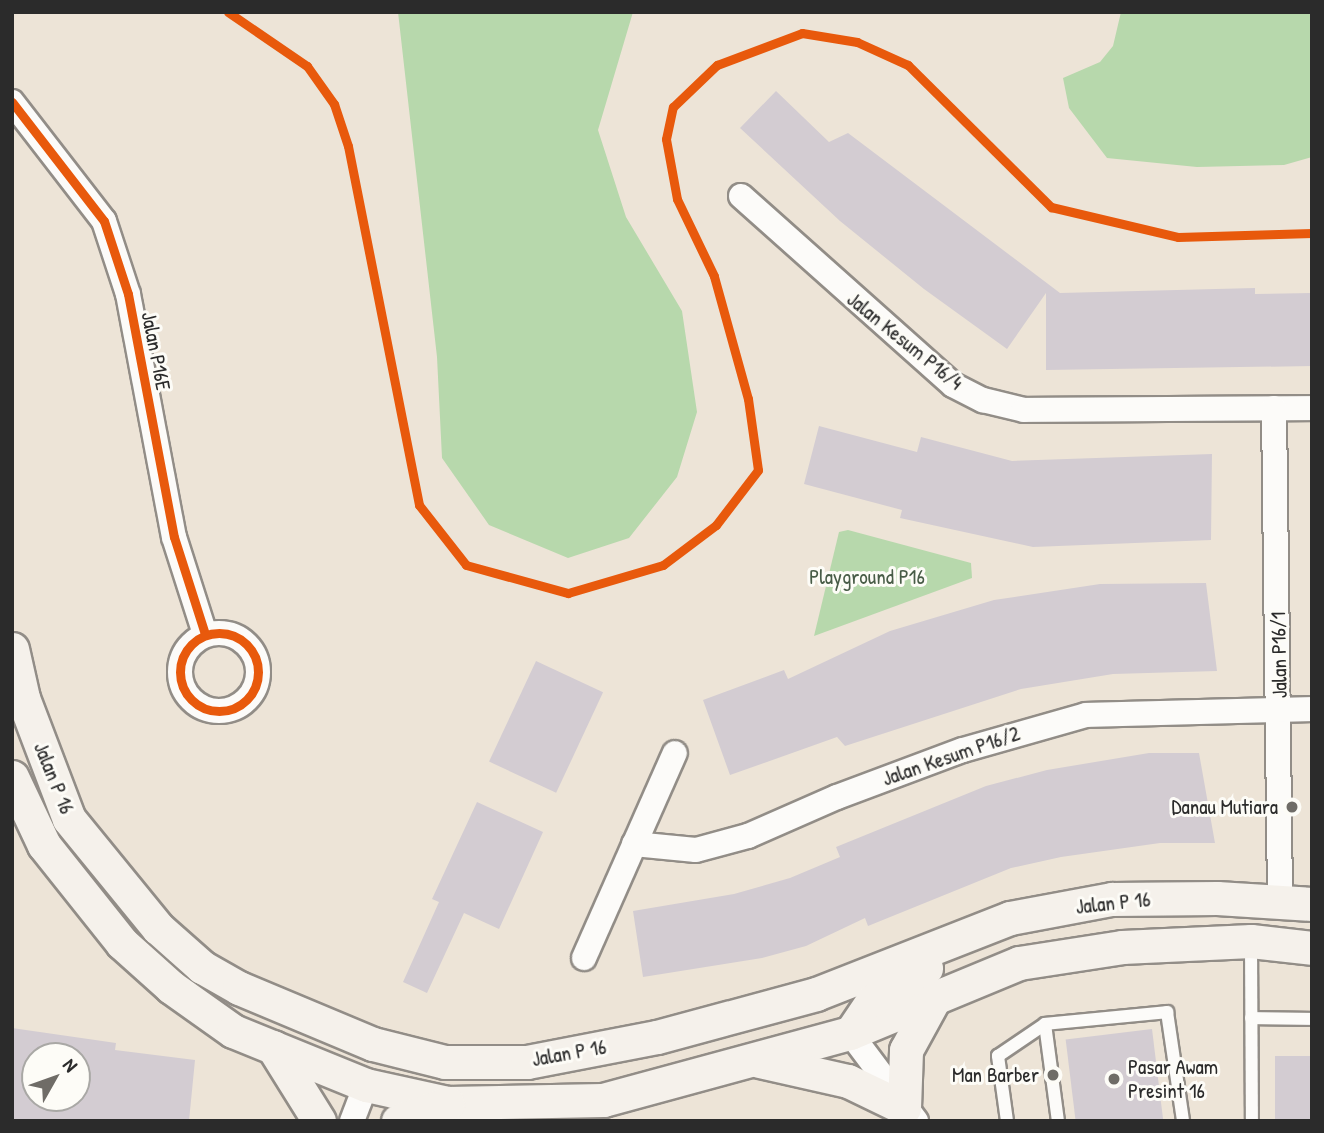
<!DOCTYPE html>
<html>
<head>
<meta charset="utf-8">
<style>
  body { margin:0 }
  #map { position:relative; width:1324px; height:1133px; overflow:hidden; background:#ede4d7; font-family:"Patrick Hand",sans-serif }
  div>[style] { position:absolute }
  .green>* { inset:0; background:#b7d8ac }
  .building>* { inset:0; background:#d3ccd2; transform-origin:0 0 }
  .roads { filter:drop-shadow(2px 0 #928d87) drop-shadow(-2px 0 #928d87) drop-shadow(0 2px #928d87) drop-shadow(0 -2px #928d87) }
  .lane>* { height:12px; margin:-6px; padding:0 6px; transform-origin:6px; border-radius:6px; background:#fcfbf9 }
  .street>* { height:24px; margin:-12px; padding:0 12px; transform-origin:12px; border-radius:12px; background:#fcfbf9 }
  .street>.ring { margin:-12px; padding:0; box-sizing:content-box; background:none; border:24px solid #fcfbf9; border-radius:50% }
  .secondary>* { height:33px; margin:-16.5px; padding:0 16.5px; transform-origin:16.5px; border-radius:16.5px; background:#f5f1eb }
  .cycleway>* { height:9px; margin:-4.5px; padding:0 4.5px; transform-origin:4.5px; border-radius:4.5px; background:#e8590c }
  .cycleway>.ring { margin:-4.5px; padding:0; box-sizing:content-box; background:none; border:9px solid #e8590c; border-radius:50% }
  .dots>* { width:19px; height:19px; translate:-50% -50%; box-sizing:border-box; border:4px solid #fdfcf7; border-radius:50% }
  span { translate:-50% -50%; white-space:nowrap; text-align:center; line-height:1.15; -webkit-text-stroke:6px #fdfcf7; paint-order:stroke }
  .street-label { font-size:21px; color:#2b2b2b }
  .park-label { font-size:21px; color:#485c47 }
  .poi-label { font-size:21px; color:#2b2b2b }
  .right { translate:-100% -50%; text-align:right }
  .left { translate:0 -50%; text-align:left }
  .frame { position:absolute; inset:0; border:14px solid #2b2b2b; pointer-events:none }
  .north { position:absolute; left:21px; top:1042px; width:70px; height:70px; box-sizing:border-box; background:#fdfcf7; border:2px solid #a9a8a5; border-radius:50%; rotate:50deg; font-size:19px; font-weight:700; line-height:28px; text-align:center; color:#2b2b2b }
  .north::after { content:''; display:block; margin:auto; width:24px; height:32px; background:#6f6c67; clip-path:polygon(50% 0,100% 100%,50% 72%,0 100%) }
</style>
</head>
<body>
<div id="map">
  <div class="green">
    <i style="clip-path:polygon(398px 12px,633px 12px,598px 130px,626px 217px,682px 311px,697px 412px,677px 477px,629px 538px,568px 558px,489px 525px,442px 458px,437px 357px)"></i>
    <i style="clip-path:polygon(1121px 12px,1312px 12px,1312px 157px,1284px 165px,1197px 167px,1107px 158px,1069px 108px,1063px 78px,1100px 62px,1113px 46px)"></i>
    <i style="clip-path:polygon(848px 530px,971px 563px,972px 578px,814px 636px,839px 532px)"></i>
  </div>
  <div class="building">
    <i style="clip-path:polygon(776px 91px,829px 142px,848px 133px,1060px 293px,1255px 288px,1255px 294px,1312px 293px,1312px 366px,1046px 370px,1046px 293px,1007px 349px,924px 289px,840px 221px,740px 128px)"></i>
    <i style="clip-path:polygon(819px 426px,917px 452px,921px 437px,1012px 461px,1212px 454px,1211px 540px,1033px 547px,900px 518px,902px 510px,804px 484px)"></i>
    <i style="clip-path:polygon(1206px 583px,1217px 671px,1113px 674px,1021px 689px,845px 746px,837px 737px,730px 775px,703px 700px,784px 670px,788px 679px,890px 631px,994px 600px,1100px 584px)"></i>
    <i style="left:536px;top:661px;width:74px;height:111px;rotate:25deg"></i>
    <i style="clip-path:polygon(1149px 753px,1199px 753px,1215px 843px,1160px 843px,1061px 857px,1011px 868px,868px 926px,865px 918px,806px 946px,762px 958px,643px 977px,633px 911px,734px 894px,790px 878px,840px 857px,836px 847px,986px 786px,1047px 770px)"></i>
    <i style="clip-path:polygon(477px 802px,543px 832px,499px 929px,464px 913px,427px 993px,403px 982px,439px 902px,432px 899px)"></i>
    <i style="clip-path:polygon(evenodd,12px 1028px,116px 1043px,115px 1050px,195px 1060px,189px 1121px,12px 1121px,12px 1028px,35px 1056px,77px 1056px,77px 1098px,35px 1098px,35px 1056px)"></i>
    <i style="left:1152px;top:1029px;width:93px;height:87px;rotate:83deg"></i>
    <i style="left:1312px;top:1056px;width:65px;height:37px;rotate:90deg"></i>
  </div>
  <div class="roads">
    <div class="lane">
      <i style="left:1251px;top:943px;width:178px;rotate:89.7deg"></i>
      <i style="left:1251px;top:1018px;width:61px;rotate:0.9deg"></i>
      <i style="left:1045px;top:1024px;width:98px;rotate:82.4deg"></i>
      <i style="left:1007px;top:1121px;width:66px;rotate:-97.9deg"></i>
      <i style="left:998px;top:1056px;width:57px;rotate:-34.2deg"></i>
      <i style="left:1045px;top:1024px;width:123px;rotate:-5.6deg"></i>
      <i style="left:1167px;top:1012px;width:110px;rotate:81.6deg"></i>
    </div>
    <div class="street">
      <i style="left:12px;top:102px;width:150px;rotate:52.3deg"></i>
      <i style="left:104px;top:221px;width:77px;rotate:71.8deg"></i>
      <i style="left:128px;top:294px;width:247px;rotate:79.3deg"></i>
      <i style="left:174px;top:537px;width:102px;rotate:72.3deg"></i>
      <i style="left:741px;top:196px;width:284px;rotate:41.7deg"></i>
      <i style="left:953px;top:385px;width:34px;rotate:27deg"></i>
      <i style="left:983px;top:400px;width:42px;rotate:13.7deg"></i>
      <i style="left:1024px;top:410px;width:288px;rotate:-0.4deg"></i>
      <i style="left:1274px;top:408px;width:494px;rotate:89.3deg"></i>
      <i class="ring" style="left:180px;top:633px;width:54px;height:54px"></i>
      <i style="left:634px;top:844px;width:62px;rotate:5.5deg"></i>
      <i style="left:696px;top:850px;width:54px;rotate:-15.1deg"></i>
      <i style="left:748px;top:836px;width:97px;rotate:-23.7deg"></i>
      <i style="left:837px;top:797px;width:134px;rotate:-20.5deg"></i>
      <i style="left:963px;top:750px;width:128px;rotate:-15.9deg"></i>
      <i style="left:1086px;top:715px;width:226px;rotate:-1.5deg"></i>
      <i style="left:584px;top:958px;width:224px;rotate:-66.1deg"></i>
      <i style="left:850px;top:1033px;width:110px;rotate:53.1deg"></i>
      <i style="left:352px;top:1121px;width:39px;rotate:-69deg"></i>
    </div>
    <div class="secondary">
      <i style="left:12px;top:649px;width:50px;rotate:77.3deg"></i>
      <i style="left:23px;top:698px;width:129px;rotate:69.2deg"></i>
      <i style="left:69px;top:819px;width:141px;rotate:50.8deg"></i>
      <i style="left:158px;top:928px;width:59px;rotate:41.6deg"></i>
      <i style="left:202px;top:967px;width:43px;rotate:29.6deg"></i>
      <i style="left:239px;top:988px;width:145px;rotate:22.7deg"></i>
      <i style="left:373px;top:1044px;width:74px;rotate:14deg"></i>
      <i style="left:445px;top:1062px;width:82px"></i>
      <i style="left:527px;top:1062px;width:132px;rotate:-10.9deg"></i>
      <i style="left:657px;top:1037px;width:165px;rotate:-15.1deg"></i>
      <i style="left:816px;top:994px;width:208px;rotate:-21.4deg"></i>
      <i style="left:1010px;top:918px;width:104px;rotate:-10.6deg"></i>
      <i style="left:1112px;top:899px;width:105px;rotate:-0.5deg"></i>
      <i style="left:1217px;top:898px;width:95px;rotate:3.6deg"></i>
      <i style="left:12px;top:777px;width:75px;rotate:64.8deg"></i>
      <i style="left:44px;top:845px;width:125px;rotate:51.5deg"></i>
      <i style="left:122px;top:943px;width:66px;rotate:41.9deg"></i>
      <i style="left:171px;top:987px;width:76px;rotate:35.4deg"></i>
      <i style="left:233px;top:1031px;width:144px;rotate:22.1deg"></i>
      <i style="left:366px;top:1085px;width:84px;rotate:12.4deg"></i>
      <i style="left:448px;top:1103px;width:155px;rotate:-1.1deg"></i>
      <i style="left:603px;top:1100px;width:256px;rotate:-15.2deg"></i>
      <i style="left:850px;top:1033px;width:183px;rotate:-22.5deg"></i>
      <i style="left:1019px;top:963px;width:104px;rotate:-8.8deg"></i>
      <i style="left:1122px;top:947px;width:129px;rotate:-2.7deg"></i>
      <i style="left:1251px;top:941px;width:61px;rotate:6.5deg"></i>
      <i style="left:852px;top:1031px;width:37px;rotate:-56deg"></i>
      <i style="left:873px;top:1000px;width:62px;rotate:-31.1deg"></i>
      <i style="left:273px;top:1047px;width:87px;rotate:58.1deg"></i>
      <i style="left:759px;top:1061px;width:91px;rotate:12.7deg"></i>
      <i style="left:848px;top:1081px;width:62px;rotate:25.7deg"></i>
      <i style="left:904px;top:1108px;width:58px;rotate:-88deg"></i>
      <i style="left:906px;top:1050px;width:58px;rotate:-61.2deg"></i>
      <i style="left:398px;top:1121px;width:53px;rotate:-19.8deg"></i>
    </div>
  </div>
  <div class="cycleway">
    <i style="left:228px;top:12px;width:96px;rotate:34.4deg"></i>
    <i style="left:307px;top:66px;width:47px;rotate:54.6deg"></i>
    <i style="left:334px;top:104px;width:44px;rotate:71.6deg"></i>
    <i style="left:348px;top:146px;width:366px;rotate:78.8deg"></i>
    <i style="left:419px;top:505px;width:76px;rotate:51.9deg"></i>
    <i style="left:466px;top:565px;width:106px;rotate:15.4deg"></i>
    <i style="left:568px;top:593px;width:99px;rotate:-16.4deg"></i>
    <i style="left:663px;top:565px;width:66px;rotate:-37deg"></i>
    <i style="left:716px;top:525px;width:69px;rotate:-52.6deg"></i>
    <i style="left:758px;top:470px;width:72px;rotate:-98deg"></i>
    <i style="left:748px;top:399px;width:128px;rotate:-105.5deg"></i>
    <i style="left:714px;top:276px;width:85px;rotate:-115.7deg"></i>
    <i style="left:677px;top:199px;width:61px;rotate:-100.4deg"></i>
    <i style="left:666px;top:139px;width:33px;rotate:-78deg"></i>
    <i style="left:673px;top:107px;width:61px;rotate:-43.7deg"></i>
    <i style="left:717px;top:65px;width:91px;rotate:-20.6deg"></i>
    <i style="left:802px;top:33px;width:56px;rotate:9.3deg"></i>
    <i style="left:857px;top:42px;width:56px;rotate:24.3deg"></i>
    <i style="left:908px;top:65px;width:202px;rotate:44.8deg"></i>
    <i style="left:1051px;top:207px;width:130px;rotate:13.3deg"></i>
    <i style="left:1178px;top:237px;width:134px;rotate:-1.7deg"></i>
    <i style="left:12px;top:102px;width:150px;rotate:52.3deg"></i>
    <i style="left:104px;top:221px;width:77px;rotate:71.8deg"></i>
    <i style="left:128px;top:294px;width:247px;rotate:79.3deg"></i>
    <i style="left:174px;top:537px;width:102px;rotate:72.3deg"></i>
    <i class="ring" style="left:180px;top:633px;width:69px;height:69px"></i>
  </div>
  <div class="dots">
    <i style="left:1292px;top:807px;background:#6f6c67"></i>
    <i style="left:1053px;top:1075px;background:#6f6c67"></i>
    <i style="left:1114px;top:1079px;background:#6f6c67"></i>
  </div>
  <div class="street-label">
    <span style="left:905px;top:341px;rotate:39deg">Jalan Kesum P16/4</span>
    <span style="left:156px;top:351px;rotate:79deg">Jalan P16E</span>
    <span style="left:1279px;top:655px;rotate:-91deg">Jalan P16/1</span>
    <span style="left:951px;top:756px;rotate:-19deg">Jalan Kesum P16/2</span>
    <span style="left:54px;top:778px;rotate:68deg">Jalan P 16</span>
    <span style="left:1113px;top:903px;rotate:-6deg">Jalan P 16</span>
    <span style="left:569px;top:1053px;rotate:-10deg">Jalan P 16</span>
  </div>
  <div class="park-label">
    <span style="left:867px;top:577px">Playground P16</span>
  </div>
  <div class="poi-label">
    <span class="right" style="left:1278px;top:807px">Danau Mutiara</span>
    <span class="left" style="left:1128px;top:1079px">Pasar Awam<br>Presint 16</span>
    <span class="right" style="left:1039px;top:1075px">Man Barber</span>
  </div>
  <div class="frame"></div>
  <div class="north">N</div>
</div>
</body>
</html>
